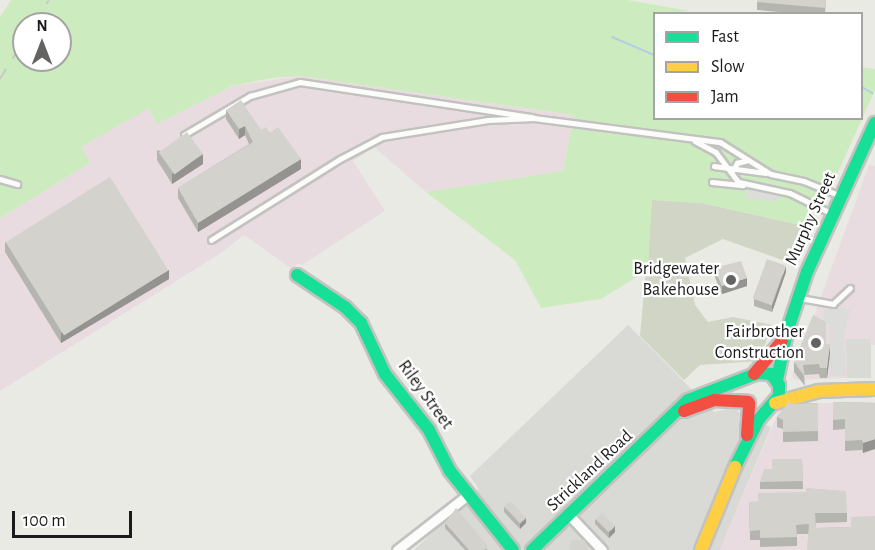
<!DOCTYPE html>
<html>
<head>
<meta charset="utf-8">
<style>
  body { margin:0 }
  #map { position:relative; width:875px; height:550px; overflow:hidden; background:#eaeae4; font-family:"Alegreya Sans",sans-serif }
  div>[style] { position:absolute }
  .residential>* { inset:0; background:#d9d9d5; transform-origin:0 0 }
  .industrial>* { inset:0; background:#e9dce1 }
  .construction>* { inset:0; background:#d1d5c5 }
  .grass>* { inset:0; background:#ccecbf }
  .parking>* { inset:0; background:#dcdcda }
  .stream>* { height:2px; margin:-1px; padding:0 1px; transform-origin:1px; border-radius:1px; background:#b3cde1 }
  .roads { filter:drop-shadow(2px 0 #c2c2c0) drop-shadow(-2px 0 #c2c2c0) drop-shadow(0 2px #c2c2c0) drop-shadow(0 -2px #c2c2c0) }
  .lane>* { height:4.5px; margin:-2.25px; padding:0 2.25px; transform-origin:2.25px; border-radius:2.25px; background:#fcfcfb }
  .street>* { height:9px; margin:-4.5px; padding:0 4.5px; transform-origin:4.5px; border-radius:4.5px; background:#fcfcfb }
  .fast>* { height:12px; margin:-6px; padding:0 6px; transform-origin:6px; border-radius:6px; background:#16e098 }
  .slow>* { height:12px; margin:-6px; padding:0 6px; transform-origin:6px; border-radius:6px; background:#ffcf43 }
  .jam>* { height:12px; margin:-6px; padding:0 6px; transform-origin:6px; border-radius:6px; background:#f24e42 }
  .rail>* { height:2px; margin-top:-1px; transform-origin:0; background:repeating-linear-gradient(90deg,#c9c9c8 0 12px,transparent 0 24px) }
  .wall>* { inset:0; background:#b5b5af }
  .shaded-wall>* { inset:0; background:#94938f }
  .building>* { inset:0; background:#d3d2cc; transform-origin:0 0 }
  .dots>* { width:16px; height:16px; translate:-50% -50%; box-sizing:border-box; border:3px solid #fff; border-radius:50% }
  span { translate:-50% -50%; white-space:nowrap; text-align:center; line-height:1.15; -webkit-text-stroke:4.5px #fff; paint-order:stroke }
  .street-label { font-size:18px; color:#1b1b1b }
  .poi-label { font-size:18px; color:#1b1b1b }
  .right { translate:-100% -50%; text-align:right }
  .legend { position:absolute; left:653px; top:12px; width:210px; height:108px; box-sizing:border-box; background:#fff; border:2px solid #a4a4a4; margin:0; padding:8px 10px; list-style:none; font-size:18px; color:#1b1b1b }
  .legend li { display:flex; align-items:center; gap:12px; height:30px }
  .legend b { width:30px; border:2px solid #a4a4a4 }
  .north { position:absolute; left:12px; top:12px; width:60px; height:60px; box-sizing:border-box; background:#fff; border:2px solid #a4a4a4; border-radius:50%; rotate:0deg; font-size:16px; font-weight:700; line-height:24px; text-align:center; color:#1b1b1b }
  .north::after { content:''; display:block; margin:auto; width:21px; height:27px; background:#636361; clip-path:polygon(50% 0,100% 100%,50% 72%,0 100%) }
  .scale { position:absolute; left:12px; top:511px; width:120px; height:27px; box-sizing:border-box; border:3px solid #1b1b1b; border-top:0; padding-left:8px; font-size:18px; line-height:21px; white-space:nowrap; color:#1b1b1b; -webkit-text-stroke:4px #fff; paint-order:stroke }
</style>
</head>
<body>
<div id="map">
  <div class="residential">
    <i style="clip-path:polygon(628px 325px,714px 412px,736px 407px,739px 413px,771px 427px,720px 550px,414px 550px,479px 489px,470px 476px)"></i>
    <i style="left:846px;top:339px;width:25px;height:39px"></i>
  </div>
  <div class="industrial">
    <i style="clip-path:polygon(300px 76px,574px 115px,563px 171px,426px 192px,374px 147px,353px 161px,385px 211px,302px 265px,299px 263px,292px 269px,244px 235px,221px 253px,0 391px,0 218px,90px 163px,80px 147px,149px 108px,157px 124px,232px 86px)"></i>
    <i style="clip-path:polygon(869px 165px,875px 166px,875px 345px,871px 345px,870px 339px,846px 339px,847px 378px,795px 380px,792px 376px)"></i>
    <i style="clip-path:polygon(875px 402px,875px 550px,720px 550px,780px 408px,787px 404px)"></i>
  </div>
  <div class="construction">
    <i style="clip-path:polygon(652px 200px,702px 203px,805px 226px,791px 263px,723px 239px,685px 258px,695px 305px,708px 322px,733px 317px,772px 325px,759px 361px,700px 365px,684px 380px,640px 336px)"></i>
  </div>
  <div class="grass">
    <i style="clip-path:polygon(evenodd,11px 0,628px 0,689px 11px,654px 14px,654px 118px,862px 118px,862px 67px,875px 69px,875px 90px,834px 181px,805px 226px,702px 203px,652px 200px,648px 270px,601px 299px,541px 308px,515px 260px,426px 192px,563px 171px,574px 115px,300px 76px,272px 78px,232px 86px,157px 124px,149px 108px,81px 147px,90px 163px,0 218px,0 17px,11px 0,24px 24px,60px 24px,60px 60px,24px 60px,24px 24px)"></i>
  </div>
  <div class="parking">
    <i style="clip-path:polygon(754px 187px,786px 192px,774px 202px,743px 197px)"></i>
    <i style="clip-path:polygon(840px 307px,850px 310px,844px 335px,846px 376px,830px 376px,829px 324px,822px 323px,824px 310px)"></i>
  </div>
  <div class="stream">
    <i style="left:612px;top:37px;width:46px;rotate:23.2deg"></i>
    <i style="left:862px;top:87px;width:12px;rotate:31deg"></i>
  </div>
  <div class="roads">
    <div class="lane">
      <i style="left:184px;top:135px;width:77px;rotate:-30.6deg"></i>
      <i style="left:250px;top:96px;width:52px;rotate:-15.6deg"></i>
      <i style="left:300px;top:82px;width:235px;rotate:8.6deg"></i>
      <i style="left:695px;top:141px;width:24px;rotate:28deg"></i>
      <i style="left:716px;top:152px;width:38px;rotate:53deg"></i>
      <i style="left:739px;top:182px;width:52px;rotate:12.2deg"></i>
      <i style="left:790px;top:193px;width:48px;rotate:26deg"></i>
      <i style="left:714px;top:166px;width:52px;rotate:7.7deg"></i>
      <i style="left:733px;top:170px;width:8px;rotate:-60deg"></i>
      <i style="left:737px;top:163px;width:11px;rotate:-15deg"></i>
      <i style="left:0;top:179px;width:18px;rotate:16deg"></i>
      <i style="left:712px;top:182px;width:31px;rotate:6deg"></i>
      <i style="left:211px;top:240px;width:152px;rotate:-32.1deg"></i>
      <i style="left:340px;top:159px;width:47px;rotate:-27.6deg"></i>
      <i style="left:382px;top:137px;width:107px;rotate:-9.1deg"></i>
      <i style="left:488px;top:120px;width:46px;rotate:-2.5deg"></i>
      <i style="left:534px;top:118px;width:188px;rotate:7.4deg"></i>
      <i style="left:720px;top:142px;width:60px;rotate:32.1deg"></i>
      <i style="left:771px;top:174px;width:34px;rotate:12deg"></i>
      <i style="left:804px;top:181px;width:40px;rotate:22deg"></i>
      <i style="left:800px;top:298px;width:34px;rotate:10deg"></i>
      <i style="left:833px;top:304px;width:23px;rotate:-43deg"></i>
    </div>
    <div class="street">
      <i style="left:569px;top:515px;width:48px;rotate:46.7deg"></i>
      <i style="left:397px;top:550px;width:91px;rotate:-37.9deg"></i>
    </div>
    <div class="fast">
      <i style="left:297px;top:275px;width:58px;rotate:33.7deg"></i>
      <i style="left:345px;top:307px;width:23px;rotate:45deg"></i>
      <i style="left:361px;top:323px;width:56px;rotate:64.8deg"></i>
      <i style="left:385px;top:374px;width:71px;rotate:51.8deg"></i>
      <i style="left:429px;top:430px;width:46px;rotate:62.9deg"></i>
      <i style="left:450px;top:471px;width:101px;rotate:51.4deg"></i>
      <i style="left:777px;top:380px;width:49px;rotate:-78.2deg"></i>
      <i style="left:787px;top:332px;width:63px;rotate:-71.6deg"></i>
      <i style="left:807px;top:272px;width:164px;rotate:-65.5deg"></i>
      <i style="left:532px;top:550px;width:216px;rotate:-43.9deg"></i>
      <i style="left:688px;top:400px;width:75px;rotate:-21.1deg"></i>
      <i style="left:758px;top:373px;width:13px;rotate:4deg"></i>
      <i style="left:771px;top:374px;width:14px;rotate:54deg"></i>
      <i style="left:779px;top:385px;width:11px;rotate:90deg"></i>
      <i style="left:779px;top:396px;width:30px;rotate:131deg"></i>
      <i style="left:759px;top:419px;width:54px;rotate:116.6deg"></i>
    </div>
    <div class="slow">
      <i style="left:775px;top:403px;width:46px;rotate:-15.3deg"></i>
      <i style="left:819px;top:391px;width:56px;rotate:-2deg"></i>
      <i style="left:701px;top:550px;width:90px;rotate:-67.7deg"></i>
    </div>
    <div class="jam">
      <i style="left:754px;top:374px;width:43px;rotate:-49.7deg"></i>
      <i style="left:684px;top:411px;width:32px;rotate:-20deg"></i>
      <i style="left:714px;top:400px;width:34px;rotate:3deg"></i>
      <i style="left:747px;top:435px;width:32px;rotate:-86deg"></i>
    </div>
  </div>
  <div class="rail">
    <i style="left:34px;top:24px;width:28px;rotate:-58deg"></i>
    <i style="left:0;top:79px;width:46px;rotate:-58.4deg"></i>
  </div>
  <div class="wall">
    <i style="clip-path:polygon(826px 0,825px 14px,802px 14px,757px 10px,757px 2px)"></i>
    <i style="clip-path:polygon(226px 110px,261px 130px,270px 133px,301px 169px,198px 232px,178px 198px,178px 188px,249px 144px,245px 135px,239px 139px,226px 119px)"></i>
    <i style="clip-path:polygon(157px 150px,203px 164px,172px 184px,157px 160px)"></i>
    <i style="clip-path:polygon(5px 242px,169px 279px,61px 343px,5px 252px)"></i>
    <i style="clip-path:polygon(714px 268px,747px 286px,722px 294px,714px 275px)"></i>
    <i style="clip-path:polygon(786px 272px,772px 312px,754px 306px,754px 299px)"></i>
    <i style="clip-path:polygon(826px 344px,830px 354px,827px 378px,820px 378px,819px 374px,804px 375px,805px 386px,794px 372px,794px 362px)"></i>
    <i style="clip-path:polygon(833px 402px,875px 403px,863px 453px,862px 450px,845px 451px,845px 429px,833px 430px)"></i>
    <i style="clip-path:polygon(818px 403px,818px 441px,783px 442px,783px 429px,777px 427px,777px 417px,790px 404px)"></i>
    <i style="clip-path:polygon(802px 459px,803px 489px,760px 489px,760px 482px,772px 469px)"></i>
    <i style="clip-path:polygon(749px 502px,847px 513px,847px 522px,816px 523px,816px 528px,851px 527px,875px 550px,808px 534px,797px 534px,797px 546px,760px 547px,760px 540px,750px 540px)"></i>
    <i style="clip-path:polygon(504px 507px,526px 523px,520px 529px,504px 512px)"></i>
    <i style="clip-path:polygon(595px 519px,615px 532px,609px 538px,595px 524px)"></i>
    <i style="clip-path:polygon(445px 523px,488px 550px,465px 550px,445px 528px)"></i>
  </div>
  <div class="shaded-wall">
    <i style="clip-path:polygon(245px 126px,245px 135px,239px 139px,239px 129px)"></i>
    <i style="clip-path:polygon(203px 154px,203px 164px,172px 184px,172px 174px)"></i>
    <i style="clip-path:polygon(301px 159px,301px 169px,198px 232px,198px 223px)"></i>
    <i style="clip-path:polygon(786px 266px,786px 272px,772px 312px,772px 306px)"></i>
    <i style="clip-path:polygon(169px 270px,169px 279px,61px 343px,61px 333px)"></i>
    <i style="clip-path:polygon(747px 278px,747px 286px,722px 294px,722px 286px)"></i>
    <i style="clip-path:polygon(830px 344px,830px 354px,827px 378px,827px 368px)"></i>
    <i style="clip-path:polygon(875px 439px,875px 449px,863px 453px,863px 443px)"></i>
    <i style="clip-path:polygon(526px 518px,526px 523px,520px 529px,520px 524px)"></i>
    <i style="clip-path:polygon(615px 526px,615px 532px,609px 538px,609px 533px)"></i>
  </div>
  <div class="building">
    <i style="clip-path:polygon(757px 0,826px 0,825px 8px,757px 2px)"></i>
    <i style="clip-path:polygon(241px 100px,261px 130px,266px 127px,270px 133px,278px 127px,301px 159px,198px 223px,178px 188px,253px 142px,245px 126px,239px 129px,226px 110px)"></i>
    <i style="left:187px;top:132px;width:27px;height:35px;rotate:54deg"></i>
    <i style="left:110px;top:177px;width:110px;height:123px;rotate:58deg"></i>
    <i style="left:767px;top:259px;width:20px;height:42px;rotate:20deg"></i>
    <i style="clip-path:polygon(741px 261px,747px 278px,722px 286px,714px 268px)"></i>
    <i style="clip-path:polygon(813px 315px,826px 322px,826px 344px,830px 344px,827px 368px,820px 368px,819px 364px,803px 365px,805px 377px,794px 362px)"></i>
    <i style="clip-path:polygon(790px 400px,790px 404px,818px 403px,818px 431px,783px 432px,783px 420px,777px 417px)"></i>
    <i style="clip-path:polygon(833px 402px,875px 403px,875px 439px,863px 443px,862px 440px,845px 441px,845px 419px,833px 420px)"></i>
    <i style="clip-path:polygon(772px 459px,802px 459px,803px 481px,760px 482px,764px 469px,772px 469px)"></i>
    <i style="clip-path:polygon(806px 488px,846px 491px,847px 513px,815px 513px,816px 528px,851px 527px,851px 517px,875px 516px,875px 550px,807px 550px,809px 524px,796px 525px,797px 537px,760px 538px,760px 530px,750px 531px,749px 502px,758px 501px,758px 493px,806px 492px)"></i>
    <i style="left:510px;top:501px;width:23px;height:8px;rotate:47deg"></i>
    <i style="clip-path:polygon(456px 508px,488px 546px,484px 550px,469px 550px,445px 523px)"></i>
    <i style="left:602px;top:513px;width:18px;height:9px;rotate:45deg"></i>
    <i style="clip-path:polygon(570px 540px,584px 540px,589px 550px,569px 550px,570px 549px)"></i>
  </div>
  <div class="dots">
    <i style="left:731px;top:280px;background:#636361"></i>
    <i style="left:816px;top:343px;background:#636361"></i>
  </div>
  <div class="street-label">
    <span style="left:811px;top:219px;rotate:-66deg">Murphy Street</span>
    <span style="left:425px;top:395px;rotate:54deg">Riley Street</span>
    <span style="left:590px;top:471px;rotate:-43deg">Strickland Road</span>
  </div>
  <div class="poi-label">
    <span class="right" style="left:719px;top:280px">Bridgewater<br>Bakehouse</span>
    <span class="right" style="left:804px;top:343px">Fairbrother<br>Construction</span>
  </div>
  <ul class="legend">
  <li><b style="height:8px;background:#16e098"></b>Fast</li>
  <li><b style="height:8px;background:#ffcf43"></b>Slow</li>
  <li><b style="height:8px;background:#f24e42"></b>Jam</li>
  </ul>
  <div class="north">N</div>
  <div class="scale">100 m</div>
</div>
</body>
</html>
